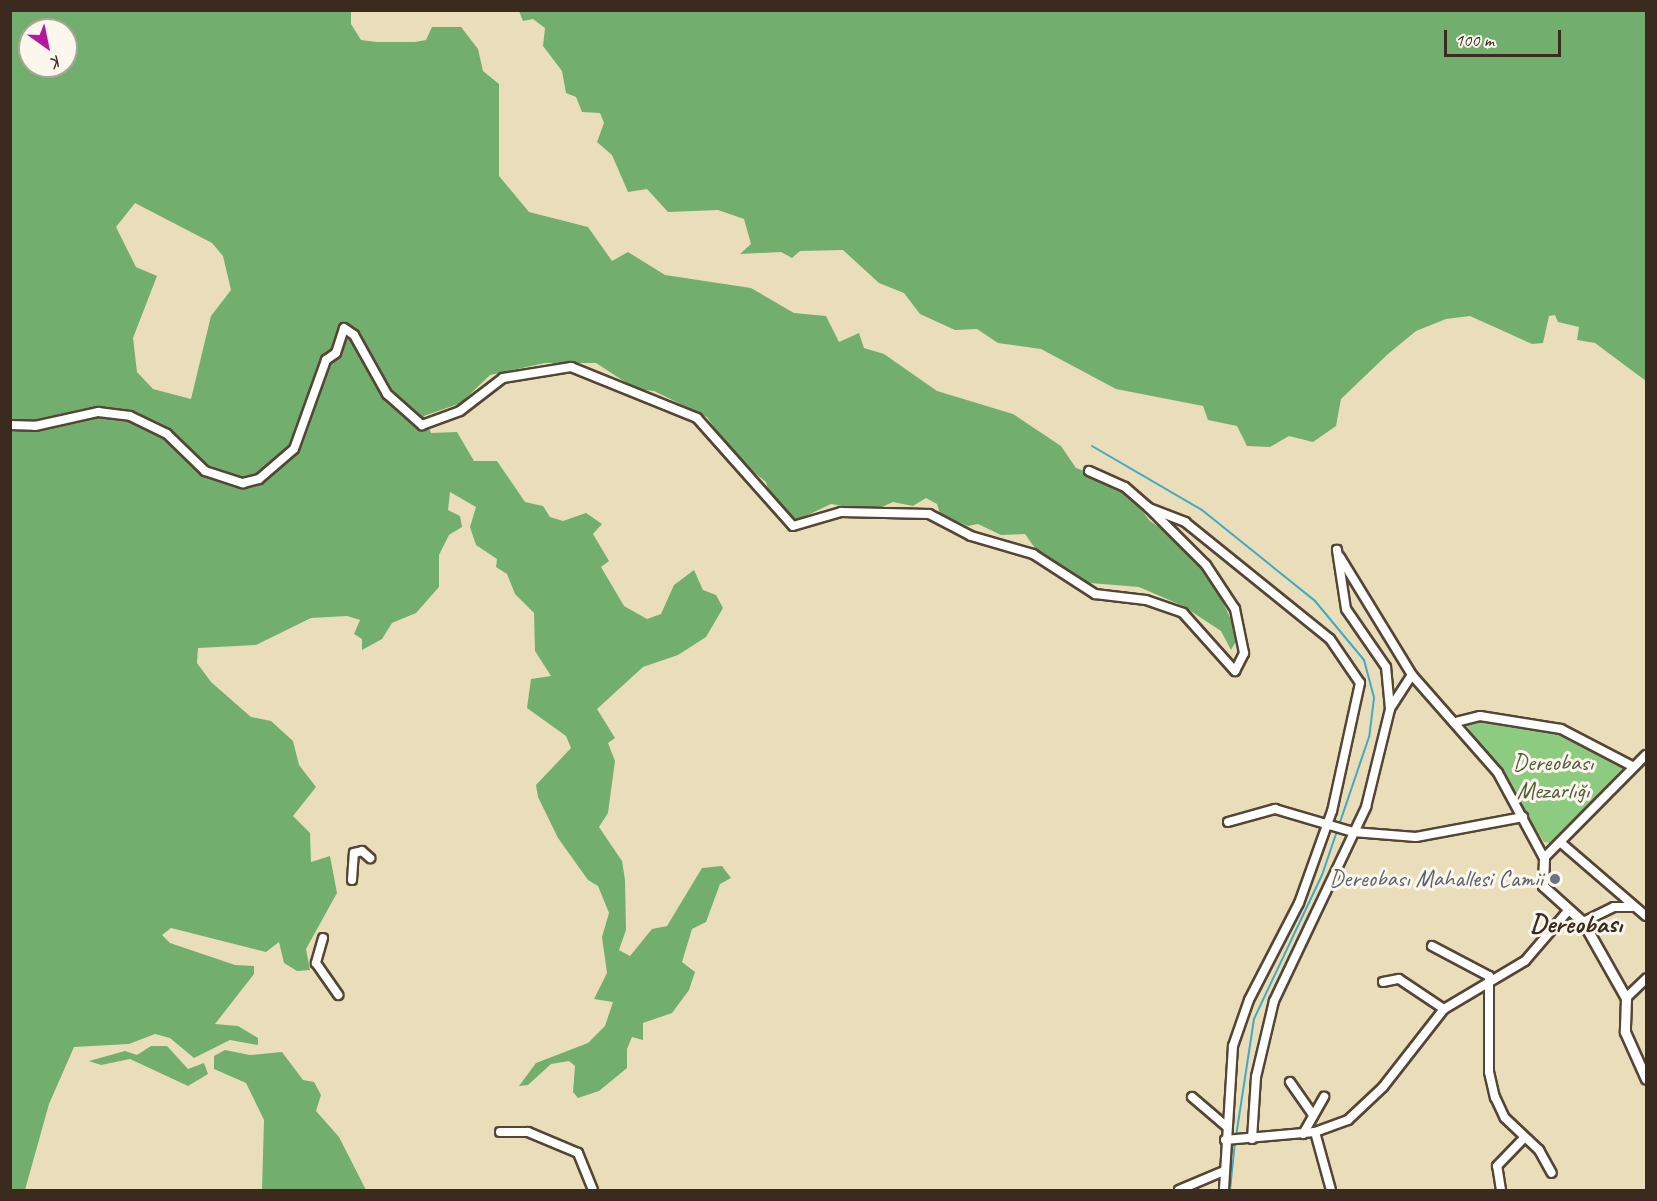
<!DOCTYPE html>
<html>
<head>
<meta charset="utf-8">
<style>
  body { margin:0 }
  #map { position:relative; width:1657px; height:1201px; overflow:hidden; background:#eadeba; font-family:Caveat,sans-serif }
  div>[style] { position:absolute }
  .green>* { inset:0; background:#8dcb81 }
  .forest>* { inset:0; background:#72af6f }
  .stream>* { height:2px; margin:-1px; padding:0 1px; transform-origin:1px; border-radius:1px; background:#41a9c1 }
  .roads { filter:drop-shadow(2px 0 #554535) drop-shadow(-2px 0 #554535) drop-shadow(0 2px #554535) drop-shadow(0 -2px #554535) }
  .minor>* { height:8px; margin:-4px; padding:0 4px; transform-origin:4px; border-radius:4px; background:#fff }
  .tertiary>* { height:9px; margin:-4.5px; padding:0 4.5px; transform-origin:4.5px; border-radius:4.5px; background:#fff }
  .dots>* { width:16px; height:16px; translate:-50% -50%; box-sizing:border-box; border:3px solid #fbf7ec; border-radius:50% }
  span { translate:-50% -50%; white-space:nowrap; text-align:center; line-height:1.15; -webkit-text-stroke:6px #fbf7ec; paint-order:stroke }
  .park-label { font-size:24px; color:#545a3c }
  .worship-label { font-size:24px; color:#5b616d }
  .right { translate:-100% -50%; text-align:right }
  .quarter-label { font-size:27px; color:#3b2a1e; font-weight:700 }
  .frame { position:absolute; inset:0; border:12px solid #3b2a1e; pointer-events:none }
  .north { position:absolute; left:18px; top:18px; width:60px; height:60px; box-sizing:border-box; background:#fbf7ec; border:2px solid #aea59a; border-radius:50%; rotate:147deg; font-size:16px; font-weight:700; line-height:24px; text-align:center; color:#3b2a1e }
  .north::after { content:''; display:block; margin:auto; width:21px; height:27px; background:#b5179e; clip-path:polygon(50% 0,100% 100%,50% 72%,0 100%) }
  .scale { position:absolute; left:1444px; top:30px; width:117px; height:27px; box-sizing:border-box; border:3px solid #3b2a1e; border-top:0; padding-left:8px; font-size:18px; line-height:21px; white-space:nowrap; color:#3b2a1e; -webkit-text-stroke:4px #fbf7ec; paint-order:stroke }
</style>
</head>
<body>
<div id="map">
  <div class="green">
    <i style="clip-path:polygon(1470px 719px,1570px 735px,1625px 766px,1550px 843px,1544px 842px,1467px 726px)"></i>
  </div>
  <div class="forest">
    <i style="clip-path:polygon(evenodd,252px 10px,351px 11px,351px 24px,361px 40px,377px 42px,415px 42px,426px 40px,432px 27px,461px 27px,478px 49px,483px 71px,499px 84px,499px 176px,529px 212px,588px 227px,612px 261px,628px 252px,665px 275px,751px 288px,794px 313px,826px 316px,839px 342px,859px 333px,864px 348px,884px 354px,937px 391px,1013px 414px,1061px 446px,1076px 468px,1122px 485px,1150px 521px,1182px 543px,1213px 582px,1239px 636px,1231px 650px,1221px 631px,1183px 606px,1139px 587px,1090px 583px,1037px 551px,1025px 534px,1001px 535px,978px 524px,968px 526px,940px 514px,937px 504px,926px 498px,913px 506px,893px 502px,873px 511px,831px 504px,795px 521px,772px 502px,766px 482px,734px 456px,707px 417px,654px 391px,636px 389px,596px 363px,545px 363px,490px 375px,461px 403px,424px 416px,431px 433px,457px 432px,474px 461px,497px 461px,525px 502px,543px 506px,550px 517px,563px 521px,586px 513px,602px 524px,593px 534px,609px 561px,601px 567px,624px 606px,647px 619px,661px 614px,674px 585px,694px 570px,703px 590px,716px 595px,723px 608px,706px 637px,678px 655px,643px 667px,597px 709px,615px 738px,608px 743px,615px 761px,608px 813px,599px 827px,622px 861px,625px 880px,626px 930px,619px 950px,630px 956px,652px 929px,667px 926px,702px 868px,722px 866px,731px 878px,720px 884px,706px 922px,692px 929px,682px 962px,695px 972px,689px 990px,672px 1013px,643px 1023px,643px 1040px,632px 1037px,627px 1049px,627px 1068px,599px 1091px,578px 1098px,573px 1092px,575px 1066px,569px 1061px,551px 1064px,528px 1085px,519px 1086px,536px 1063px,588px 1043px,605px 1026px,613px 1002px,594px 999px,607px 973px,602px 937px,609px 913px,598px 886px,588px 880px,558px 838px,538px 797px,536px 785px,571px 748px,566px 736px,527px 708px,531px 679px,551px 676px,535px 651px,534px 613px,515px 594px,507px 574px,496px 567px,497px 559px,476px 545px,470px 527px,476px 507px,450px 492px,448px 510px,460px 516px,462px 527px,449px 535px,439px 555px,439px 587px,416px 613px,392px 623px,382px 639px,362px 650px,362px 639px,354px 634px,360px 620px,347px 616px,311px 618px,256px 645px,198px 648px,197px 663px,211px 682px,251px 717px,271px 721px,293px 741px,299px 765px,316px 787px,293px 816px,310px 833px,311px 862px,330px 856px,337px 893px,306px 949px,310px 970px,297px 971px,284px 963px,279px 942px,266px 952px,171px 928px,162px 935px,170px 943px,235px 965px,254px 966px,254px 974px,215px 1024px,238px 1026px,258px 1038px,258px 1045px,230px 1040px,194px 1058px,170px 1038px,155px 1034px,129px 1044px,74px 1047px,49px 1104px,25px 1190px,11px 1190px,10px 11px,252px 10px,30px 30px,66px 30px,66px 66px,30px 66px,30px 30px,252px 10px,135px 203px,212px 243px,223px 256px,231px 290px,211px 316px,191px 399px,153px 389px,137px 372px,133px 338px,157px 276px,136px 267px,116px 227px,135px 203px)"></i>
    <i style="clip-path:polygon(519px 11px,1646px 11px,1646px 381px,1595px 343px,1577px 340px,1579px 327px,1558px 322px,1555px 315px,1549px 316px,1543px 343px,1532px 344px,1470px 316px,1446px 319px,1416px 331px,1388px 354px,1341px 399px,1336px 426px,1313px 442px,1289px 436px,1270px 447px,1247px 446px,1237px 426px,1208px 420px,1203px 406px,1116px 389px,1041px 349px,998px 343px,977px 329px,955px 330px,920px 314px,904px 293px,879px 283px,843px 250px,800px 251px,792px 258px,781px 252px,740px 254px,751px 244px,744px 219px,718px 210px,668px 212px,647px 189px,628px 192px,612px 155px,597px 142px,604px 123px,600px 113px,582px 112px,576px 97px,566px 93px,562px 71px,543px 46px,545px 28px,533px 19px,523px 21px)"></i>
    <i style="clip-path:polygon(151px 1046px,167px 1046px,188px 1069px,204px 1063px,208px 1074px,188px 1086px,130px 1059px,101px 1065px,89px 1061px,125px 1051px,137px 1055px)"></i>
    <i style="clip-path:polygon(225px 1050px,250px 1055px,282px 1052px,303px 1080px,314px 1082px,321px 1095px,316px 1111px,339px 1137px,366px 1190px,262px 1190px,264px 1120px,246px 1083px,214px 1069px,214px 1056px)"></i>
  </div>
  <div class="stream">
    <i style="left:1092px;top:446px;width:127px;rotate:30.2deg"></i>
    <i style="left:1202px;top:510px;width:145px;rotate:38.8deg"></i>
    <i style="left:1315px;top:601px;width:77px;rotate:50.3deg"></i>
    <i style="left:1364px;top:660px;width:39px;rotate:75deg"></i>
    <i style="left:1374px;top:698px;width:39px;rotate:97deg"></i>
    <i style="left:1369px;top:737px;width:146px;rotate:108.8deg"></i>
    <i style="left:1322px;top:875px;width:159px;rotate:115.3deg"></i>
    <i style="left:1254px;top:1019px;width:118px;rotate:98.7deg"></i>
    <i style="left:1230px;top:1190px;width:48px;rotate:-84.1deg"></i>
  </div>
  <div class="roads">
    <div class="minor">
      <i style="left:10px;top:425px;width:25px;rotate:2deg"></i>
      <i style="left:35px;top:426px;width:65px;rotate:-12.5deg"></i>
      <i style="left:98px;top:412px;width:32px;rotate:7deg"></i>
      <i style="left:130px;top:416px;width:41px;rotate:25.9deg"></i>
      <i style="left:167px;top:434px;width:53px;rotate:44.2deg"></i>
      <i style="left:205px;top:471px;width:40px;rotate:18deg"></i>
      <i style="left:243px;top:483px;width:16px;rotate:-14deg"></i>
      <i style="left:259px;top:479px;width:46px;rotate:-40.6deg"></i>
      <i style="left:294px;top:449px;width:95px;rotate:-70.2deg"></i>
      <i style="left:326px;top:360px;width:12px;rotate:-35deg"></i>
      <i style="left:336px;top:353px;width:26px;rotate:-72deg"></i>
      <i style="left:344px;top:328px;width:12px;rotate:35deg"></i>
      <i style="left:354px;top:335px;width:68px;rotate:60.8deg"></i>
      <i style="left:387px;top:394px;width:47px;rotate:41.5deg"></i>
      <i style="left:422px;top:425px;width:40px;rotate:-20.2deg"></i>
      <i style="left:460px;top:411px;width:54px;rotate:-37.5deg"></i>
      <i style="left:503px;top:378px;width:69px;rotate:-9.2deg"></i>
      <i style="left:571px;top:367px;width:136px;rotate:22deg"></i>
      <i style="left:697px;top:418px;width:144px;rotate:48.4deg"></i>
      <i style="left:793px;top:526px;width:50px;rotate:-16.3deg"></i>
      <i style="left:841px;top:512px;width:88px;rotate:1.3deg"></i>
      <i style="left:929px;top:514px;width:47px;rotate:27.6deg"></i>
      <i style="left:971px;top:536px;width:65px;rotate:16.2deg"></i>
      <i style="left:1033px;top:554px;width:74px;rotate:32.8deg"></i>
      <i style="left:1095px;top:594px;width:51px;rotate:6.7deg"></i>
      <i style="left:1146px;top:600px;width:39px;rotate:19deg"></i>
      <i style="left:1183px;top:613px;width:78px;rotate:48.1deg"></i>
      <i style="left:1235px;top:671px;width:20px;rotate:-63deg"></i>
      <i style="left:1244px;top:653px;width:45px;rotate:-101.6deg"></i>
      <i style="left:1235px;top:609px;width:53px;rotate:-123.4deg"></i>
      <i style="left:1206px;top:565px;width:81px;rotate:-135deg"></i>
      <i style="left:1089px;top:471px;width:39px;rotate:24deg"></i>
      <i style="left:1125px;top:487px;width:32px;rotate:41deg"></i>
      <i style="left:1149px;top:508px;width:39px;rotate:21deg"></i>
      <i style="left:1185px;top:522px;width:186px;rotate:38.9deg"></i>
      <i style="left:1330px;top:639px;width:53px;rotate:55.7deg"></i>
      <i style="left:1360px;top:683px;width:131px;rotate:102.3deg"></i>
      <i style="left:1332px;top:811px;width:98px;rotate:109.7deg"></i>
      <i style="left:1299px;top:903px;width:109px;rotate:117.3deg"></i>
      <i style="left:1249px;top:1000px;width:49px;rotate:109.2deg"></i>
      <i style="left:1233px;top:1046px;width:144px;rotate:93.6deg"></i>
      <i style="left:1340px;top:557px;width:138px;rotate:58.6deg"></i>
      <i style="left:1412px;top:675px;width:130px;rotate:48.7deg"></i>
      <i style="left:1498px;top:773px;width:97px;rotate:61.6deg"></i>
      <i style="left:1544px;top:858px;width:145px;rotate:-45.3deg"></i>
      <i style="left:1391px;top:707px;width:38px;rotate:-57deg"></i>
      <i style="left:1456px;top:722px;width:25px;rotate:-14deg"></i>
      <i style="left:1480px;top:716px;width:82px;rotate:9.1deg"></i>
      <i style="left:1561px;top:729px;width:82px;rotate:27.5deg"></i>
      <i style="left:1228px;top:822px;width:49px;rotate:-15.5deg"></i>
      <i style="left:1275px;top:809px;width:81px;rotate:16.4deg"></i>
      <i style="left:1353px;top:832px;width:63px;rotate:4.5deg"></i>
      <i style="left:1416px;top:837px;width:109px;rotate:-10.6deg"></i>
      <i style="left:1560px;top:842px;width:113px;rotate:40.7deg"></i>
      <i style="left:352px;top:880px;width:27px;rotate:-86deg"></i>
      <i style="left:354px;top:853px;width:8px;rotate:-14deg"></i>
      <i style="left:362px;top:851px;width:11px;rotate:41deg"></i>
      <i style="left:1583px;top:922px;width:34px;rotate:-26deg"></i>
      <i style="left:1614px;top:907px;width:18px"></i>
      <i style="left:323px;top:938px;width:26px;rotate:106deg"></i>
      <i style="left:316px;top:963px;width:39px;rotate:55deg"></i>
      <i style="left:1432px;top:946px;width:64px;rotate:27.8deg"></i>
      <i style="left:1489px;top:976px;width:96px;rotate:90deg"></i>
      <i style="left:1489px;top:1072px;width:26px;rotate:77deg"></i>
      <i style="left:1495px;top:1097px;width:23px;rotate:65deg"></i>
      <i style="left:1505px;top:1118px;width:47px;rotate:43.3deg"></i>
      <i style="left:1539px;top:1150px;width:26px;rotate:61deg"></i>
      <i style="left:1383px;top:982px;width:16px;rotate:-11deg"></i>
      <i style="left:1399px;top:979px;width:54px;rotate:33.7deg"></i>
      <i style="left:1626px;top:998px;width:28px;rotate:-44deg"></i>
      <i style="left:1290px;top:1082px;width:39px;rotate:55deg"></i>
      <i style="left:1192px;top:1097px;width:45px;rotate:40.5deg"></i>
      <i style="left:500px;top:1132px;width:28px"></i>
      <i style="left:528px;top:1132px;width:54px;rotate:22.8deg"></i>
      <i style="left:578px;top:1153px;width:40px;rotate:68deg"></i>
      <i style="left:1315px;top:1132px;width:60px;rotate:74.6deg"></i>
      <i style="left:1303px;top:1134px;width:43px;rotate:-60.4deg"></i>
      <i style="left:1252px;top:1139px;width:62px;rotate:-86.3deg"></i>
      <i style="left:1256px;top:1077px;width:78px;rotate:-76.7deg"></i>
      <i style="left:1274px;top:1001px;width:215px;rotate:-64.6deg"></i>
      <i style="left:1366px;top:807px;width:101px;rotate:-76.2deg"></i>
      <i style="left:1390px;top:709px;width:42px;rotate:-95.4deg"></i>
      <i style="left:1386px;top:667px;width:70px;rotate:-124.6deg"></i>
      <i style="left:1346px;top:609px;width:60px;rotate:-98.7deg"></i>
      <i style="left:1225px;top:1140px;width:90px;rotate:-5.1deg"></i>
      <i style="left:1315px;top:1132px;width:35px;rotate:-20deg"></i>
      <i style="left:1348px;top:1120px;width:48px;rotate:-43.3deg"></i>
      <i style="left:1383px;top:1087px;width:99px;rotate:-52deg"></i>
      <i style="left:1444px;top:1009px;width:94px;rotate:-30.7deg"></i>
      <i style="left:1525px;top:961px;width:65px;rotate:-49.4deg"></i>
      <i style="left:1179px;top:1190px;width:49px;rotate:-22.9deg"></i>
      <i style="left:1501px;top:1190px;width:24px;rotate:-99deg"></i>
      <i style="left:1497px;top:1166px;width:40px;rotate:-46deg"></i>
    </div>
    <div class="tertiary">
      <i style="left:1544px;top:858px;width:28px;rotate:92deg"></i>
      <i style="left:1543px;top:886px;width:54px;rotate:42deg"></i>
      <i style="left:1583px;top:922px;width:87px;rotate:60.5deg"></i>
      <i style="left:1626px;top:998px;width:34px;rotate:92deg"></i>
      <i style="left:1625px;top:1032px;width:51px;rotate:65.9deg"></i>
    </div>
  </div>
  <div class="dots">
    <i style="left:1555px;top:879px;background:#6b7280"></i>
  </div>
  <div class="park-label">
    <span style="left:1553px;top:777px">Dereobası<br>Mezarlığı</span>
  </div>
  <div class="worship-label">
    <span class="right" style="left:1543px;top:879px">Dereobası Mahallesi Camii</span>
  </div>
  <div class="quarter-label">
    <span style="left:1576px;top:924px">Dereobası</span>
  </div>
  <div class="frame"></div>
  <div class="north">K</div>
  <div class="scale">100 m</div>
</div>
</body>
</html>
